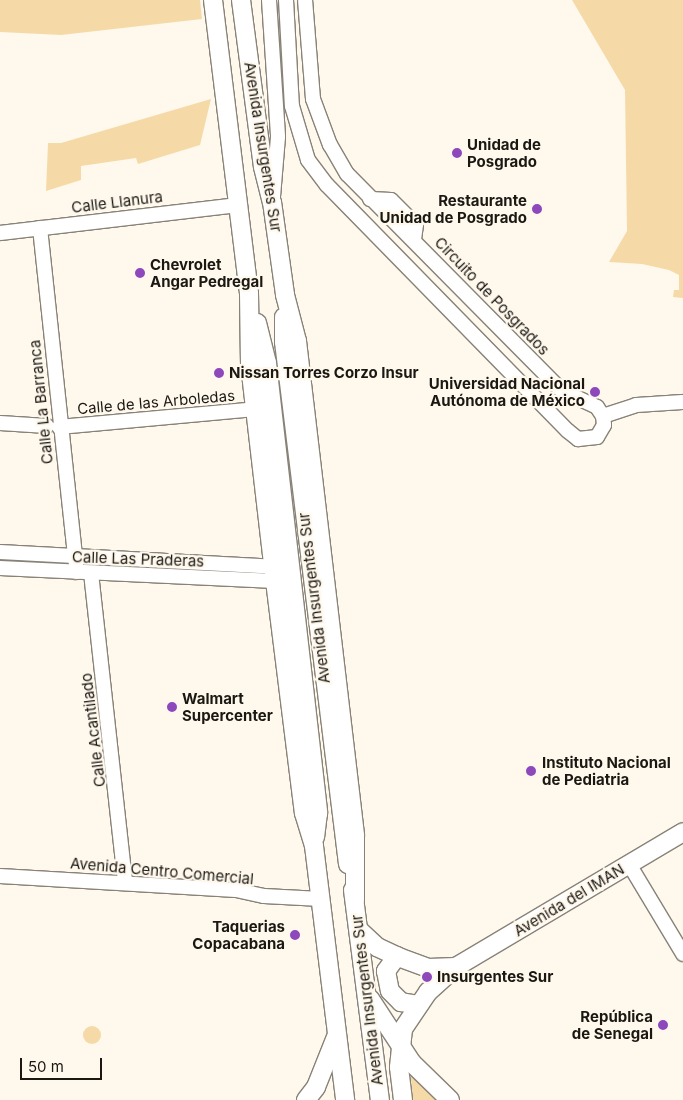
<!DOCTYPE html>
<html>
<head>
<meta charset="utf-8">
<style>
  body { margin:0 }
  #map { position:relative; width:683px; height:1100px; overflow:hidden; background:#fff8ec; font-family:Inter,sans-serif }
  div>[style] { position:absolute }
  .green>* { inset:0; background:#f5daa8 }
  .round { border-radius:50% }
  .roads { filter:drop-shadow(1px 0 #888277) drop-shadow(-1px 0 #888277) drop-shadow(0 1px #888277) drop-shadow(0 -1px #888277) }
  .minor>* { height:14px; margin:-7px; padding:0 7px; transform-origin:7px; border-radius:7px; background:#fff }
  .major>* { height:18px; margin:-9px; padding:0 9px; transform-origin:9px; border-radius:9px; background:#fff }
  .dots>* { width:14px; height:14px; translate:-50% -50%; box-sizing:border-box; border:2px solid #fff8ec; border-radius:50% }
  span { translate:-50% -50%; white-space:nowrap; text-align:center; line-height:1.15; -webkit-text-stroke:4.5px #fff8ec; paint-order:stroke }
  .poi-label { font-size:15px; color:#1b1814; font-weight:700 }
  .left { translate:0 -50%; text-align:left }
  .right { translate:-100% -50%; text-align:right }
  .street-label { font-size:15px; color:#1b1814 }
  .scale { position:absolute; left:20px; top:1058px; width:82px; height:22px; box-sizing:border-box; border:2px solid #1b1814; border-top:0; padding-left:6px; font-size:15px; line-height:18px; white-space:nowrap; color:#1b1814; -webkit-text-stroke:4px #fff8ec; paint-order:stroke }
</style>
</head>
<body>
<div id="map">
  <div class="green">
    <i style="clip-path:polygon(0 0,200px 0,202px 19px,61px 35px,0 32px)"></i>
    <i style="clip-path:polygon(572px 0,683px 0,683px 298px,673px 297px,674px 290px,679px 290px,679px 275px,669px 270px,642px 264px,609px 262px,627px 231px,625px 90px)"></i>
    <i style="clip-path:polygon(211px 99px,200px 145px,138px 164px,136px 158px,81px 166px,81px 180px,46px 191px,48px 143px,61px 143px)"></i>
    <i class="round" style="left:83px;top:1026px;width:18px;height:18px"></i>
    <i style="clip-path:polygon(410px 1069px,441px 1100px,413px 1100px)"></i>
  </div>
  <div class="roads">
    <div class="minor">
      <i style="left:269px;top:0;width:137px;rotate:86.2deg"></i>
      <i style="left:278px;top:137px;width:59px;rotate:94.8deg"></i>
      <i style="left:286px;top:0;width:106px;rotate:86.8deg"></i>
      <i style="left:292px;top:106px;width:56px;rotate:73.5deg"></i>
      <i style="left:308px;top:160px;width:31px;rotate:53deg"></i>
      <i style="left:327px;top:185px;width:344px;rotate:45.6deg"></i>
      <i style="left:568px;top:431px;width:13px;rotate:39deg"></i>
      <i style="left:578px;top:439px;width:19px;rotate:-6deg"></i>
      <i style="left:597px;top:437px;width:14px;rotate:-60deg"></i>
      <i style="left:604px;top:425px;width:9px;rotate:-96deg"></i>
      <i style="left:603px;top:416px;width:11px;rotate:-124deg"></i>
      <i style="left:597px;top:407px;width:38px;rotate:-155deg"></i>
      <i style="left:562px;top:391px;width:305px;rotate:-134.7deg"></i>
      <i style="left:347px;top:174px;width:34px;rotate:-120deg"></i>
      <i style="left:330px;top:145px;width:49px;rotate:-110.3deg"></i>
      <i style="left:313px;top:99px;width:99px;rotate:-94.6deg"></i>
      <i style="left:370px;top:199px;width:21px;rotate:3deg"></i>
      <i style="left:391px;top:200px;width:35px;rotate:45deg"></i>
      <i style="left:416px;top:225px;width:15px;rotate:98deg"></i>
      <i style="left:40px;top:228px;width:346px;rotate:83.9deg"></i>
      <i style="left:0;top:233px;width:239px;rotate:-6.7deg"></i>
      <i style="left:603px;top:416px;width:35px;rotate:-18deg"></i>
      <i style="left:636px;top:405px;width:47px;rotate:-3.7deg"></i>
      <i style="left:0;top:423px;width:47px;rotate:3.7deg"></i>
      <i style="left:59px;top:427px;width:197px;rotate:-5.2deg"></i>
      <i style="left:0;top:552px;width:274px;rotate:3.1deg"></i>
      <i style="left:0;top:568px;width:275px;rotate:2.7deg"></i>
      <i style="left:91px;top:573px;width:311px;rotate:83.7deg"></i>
      <i style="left:629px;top:864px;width:105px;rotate:59deg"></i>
      <i style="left:0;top:876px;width:236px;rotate:3.4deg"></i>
      <i style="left:236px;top:890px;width:29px;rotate:12deg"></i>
      <i style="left:264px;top:896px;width:57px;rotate:3deg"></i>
    </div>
    <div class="major">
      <i style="left:213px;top:0;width:295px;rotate:83deg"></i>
      <i style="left:249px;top:293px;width:72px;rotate:89.2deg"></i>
      <i style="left:250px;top:365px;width:217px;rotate:83.4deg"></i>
      <i style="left:275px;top:581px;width:234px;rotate:82.9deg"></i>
      <i style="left:304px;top:813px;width:34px;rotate:73deg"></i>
      <i style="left:314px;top:846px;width:256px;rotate:83deg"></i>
      <i style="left:241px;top:0;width:168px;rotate:82.5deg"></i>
      <i style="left:263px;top:167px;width:36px;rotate:76deg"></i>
      <i style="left:272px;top:202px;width:94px;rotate:82deg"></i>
      <i style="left:285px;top:295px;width:48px;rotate:75.4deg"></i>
      <i style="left:297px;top:341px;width:498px;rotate:83.3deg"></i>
      <i style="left:355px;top:836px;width:64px;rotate:90deg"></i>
      <i style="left:284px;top:317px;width:25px;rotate:90deg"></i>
      <i style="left:284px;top:342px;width:526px;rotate:83.01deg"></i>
      <i style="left:257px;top:323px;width:41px;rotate:76deg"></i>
      <i style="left:267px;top:363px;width:453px;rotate:83.5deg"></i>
      <i style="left:318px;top:813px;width:24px;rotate:97deg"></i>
      <i style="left:353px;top:890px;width:212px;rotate:82.7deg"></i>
      <i style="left:359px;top:930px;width:25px;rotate:43deg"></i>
      <i style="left:377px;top:947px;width:26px;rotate:25deg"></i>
      <i style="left:401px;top:958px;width:29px;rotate:20deg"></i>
      <i style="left:428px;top:968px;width:28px;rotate:-2deg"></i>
      <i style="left:397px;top:956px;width:19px;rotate:126deg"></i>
      <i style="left:386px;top:971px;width:20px;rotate:79deg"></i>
      <i style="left:390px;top:991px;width:16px;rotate:45deg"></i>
      <i style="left:401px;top:1002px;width:17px;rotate:10deg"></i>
      <i style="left:370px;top:999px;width:77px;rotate:56.7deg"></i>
      <i style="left:412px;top:1063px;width:53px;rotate:44.2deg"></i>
      <i style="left:306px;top:1100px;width:16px;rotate:-52deg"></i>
      <i style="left:316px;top:1087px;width:54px;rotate:-68.2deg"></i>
      <i style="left:403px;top:1100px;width:33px;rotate:-97deg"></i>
      <i style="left:399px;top:1067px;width:38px;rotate:-84deg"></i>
      <i style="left:403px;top:1029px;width:45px;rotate:-56deg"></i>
      <i style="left:428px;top:992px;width:38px;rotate:-42deg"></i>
      <i style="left:456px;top:967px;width:264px;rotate:-30.7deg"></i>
    </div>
  </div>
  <div class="dots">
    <i style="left:457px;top:153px;background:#8d48bc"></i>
    <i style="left:537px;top:209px;background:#8d48bc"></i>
    <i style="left:140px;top:273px;background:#8d48bc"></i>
    <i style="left:219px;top:373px;background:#8d48bc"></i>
    <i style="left:595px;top:392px;background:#8d48bc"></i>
    <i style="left:172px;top:707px;background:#8d48bc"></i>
    <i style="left:531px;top:771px;background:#8d48bc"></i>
    <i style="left:295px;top:935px;background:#8d48bc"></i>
    <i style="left:427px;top:977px;background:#8d48bc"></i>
    <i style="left:663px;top:1025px;background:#8d48bc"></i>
  </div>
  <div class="poi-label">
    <span class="left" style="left:467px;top:153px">Unidad de<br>Posgrado</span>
    <span class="right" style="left:527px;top:209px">Restaurante<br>Unidad de Posgrado</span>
    <span class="left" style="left:150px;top:273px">Chevrolet<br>Angar Pedregal</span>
    <span class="left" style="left:229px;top:373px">Nissan Torres Corzo Insur</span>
    <span class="right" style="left:585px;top:392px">Universidad Nacional<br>Autónoma de México</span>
    <span class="left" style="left:182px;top:707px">Walmart<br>Supercenter</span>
    <span class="left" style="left:542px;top:771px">Instituto Nacional<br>de Pediatria</span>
    <span class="right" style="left:285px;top:935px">Taquerias<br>Copacabana</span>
    <span class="left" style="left:437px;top:977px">Insurgentes Sur</span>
    <span class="right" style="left:653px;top:1025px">República<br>de Senegal</span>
  </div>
  <div class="street-label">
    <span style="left:263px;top:147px;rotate:81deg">Avenida Insurgentes Sur</span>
    <span style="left:117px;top:202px;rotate:-7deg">Calle Llanura</span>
    <span style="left:492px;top:296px;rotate:46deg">Circuito de Posgrados</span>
    <span style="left:41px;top:402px;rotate:-96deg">Calle La Barranca</span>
    <span style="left:156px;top:402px;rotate:-5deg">Calle de las Arboledas</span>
    <span style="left:138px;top:559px;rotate:2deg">Calle Las Praderas</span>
    <span style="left:314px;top:598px;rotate:-97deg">Avenida Insurgentes Sur</span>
    <span style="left:93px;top:730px;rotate:-97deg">Calle Acantilado</span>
    <span style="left:162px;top:871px;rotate:5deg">Avenida Centro Comercial</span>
    <span style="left:569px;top:900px;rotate:-31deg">Avenida del IMAN</span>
    <span style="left:367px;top:1000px;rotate:-97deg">Avenida Insurgentes Sur</span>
  </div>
  <div class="scale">50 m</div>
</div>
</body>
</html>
